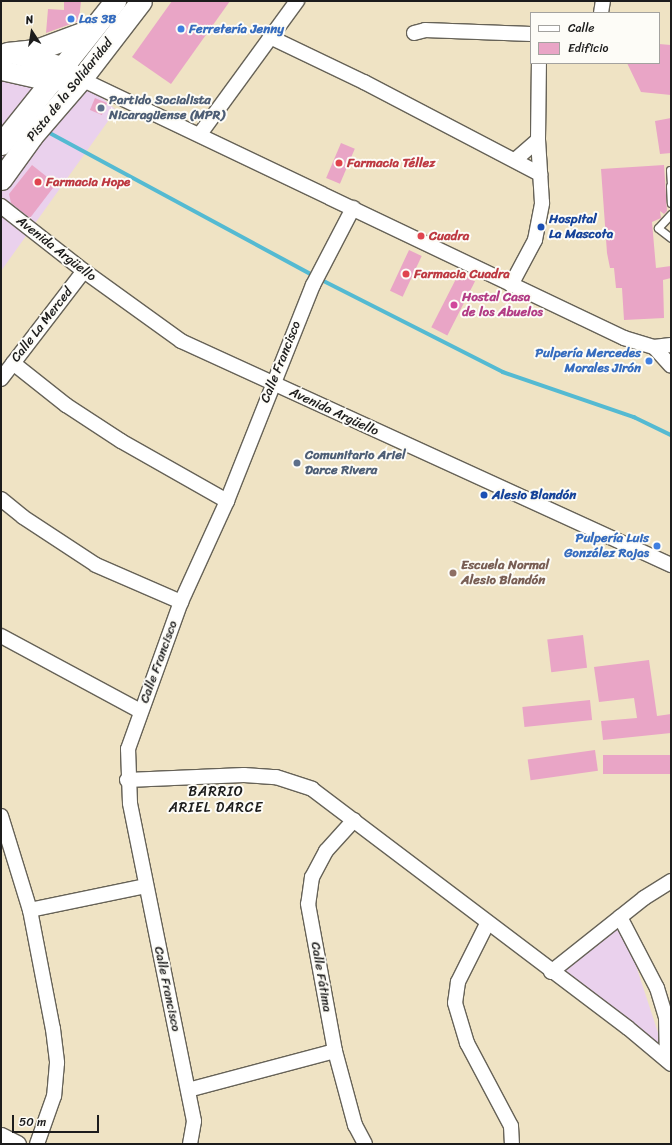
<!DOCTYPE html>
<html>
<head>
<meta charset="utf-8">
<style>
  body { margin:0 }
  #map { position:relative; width:672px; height:1145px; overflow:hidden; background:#efe3c4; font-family:Sriracha,sans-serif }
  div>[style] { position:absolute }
  .built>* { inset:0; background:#ead1ed }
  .stream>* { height:3.5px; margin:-1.75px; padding:0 1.75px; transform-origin:1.75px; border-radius:1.75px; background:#54bad2 }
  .building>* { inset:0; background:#e9a5c6; transform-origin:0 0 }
  .roads { filter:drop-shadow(1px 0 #666257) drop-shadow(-1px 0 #666257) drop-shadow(0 1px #666257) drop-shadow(0 -1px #666257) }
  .service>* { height:7px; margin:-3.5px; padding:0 3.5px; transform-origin:3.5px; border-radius:3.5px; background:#fff }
  .minor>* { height:14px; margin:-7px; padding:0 7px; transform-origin:7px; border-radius:7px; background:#fff }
  .tertiary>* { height:17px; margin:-8.5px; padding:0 8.5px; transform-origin:8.5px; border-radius:8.5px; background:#fff }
  .secondary>* { height:19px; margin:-9.5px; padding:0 9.5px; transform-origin:9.5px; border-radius:9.5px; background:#fff }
  .primary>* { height:21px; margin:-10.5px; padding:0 10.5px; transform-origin:10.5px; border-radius:10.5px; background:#fff }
  .dots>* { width:11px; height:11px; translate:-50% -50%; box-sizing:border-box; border:2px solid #fdfcf7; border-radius:50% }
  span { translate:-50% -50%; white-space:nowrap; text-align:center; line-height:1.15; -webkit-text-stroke:4px #fdfcf7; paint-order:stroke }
  .shop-label { font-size:13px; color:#366cbe; font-weight:700 }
  .left { translate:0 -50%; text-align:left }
  .right { translate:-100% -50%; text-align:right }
  .street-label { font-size:13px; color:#1c1c1c }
  .service-label { font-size:13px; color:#4e5e75; font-weight:700 }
  .health-label { font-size:13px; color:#be3a42; font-weight:700 }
  .transit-label { font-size:13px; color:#164399; font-weight:700 }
  .hotel-label { font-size:13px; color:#b23c85; font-weight:700 }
  .education-label { font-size:13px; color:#785e54; font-weight:700 }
  .neighbourhood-label { font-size:14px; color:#1c1c1c; letter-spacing:1px }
  .frame { position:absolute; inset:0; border:2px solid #1c1c1c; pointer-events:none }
  .legend { position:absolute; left:530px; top:12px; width:130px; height:52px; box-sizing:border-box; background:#fdfcf7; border:1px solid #a3a29f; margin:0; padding:5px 7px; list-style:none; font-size:12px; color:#1c1c1c }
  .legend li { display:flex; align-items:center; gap:8px; height:20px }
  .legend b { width:20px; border:1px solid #a3a29f }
  .north { position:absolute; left:12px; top:12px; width:40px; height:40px; -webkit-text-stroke:3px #fdfcf7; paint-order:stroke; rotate:348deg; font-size:11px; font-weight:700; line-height:16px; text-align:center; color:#1c1c1c }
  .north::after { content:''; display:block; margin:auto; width:14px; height:18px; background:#1c1c1c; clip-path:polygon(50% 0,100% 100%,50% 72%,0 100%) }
  .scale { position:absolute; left:12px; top:1115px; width:87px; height:18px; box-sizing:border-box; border:2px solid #1c1c1c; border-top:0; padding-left:5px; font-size:12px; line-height:14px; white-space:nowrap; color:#1c1c1c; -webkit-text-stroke:3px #fdfcf7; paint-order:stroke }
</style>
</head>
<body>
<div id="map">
  <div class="built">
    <i style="clip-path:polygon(1px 70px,81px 79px,116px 110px,1px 271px)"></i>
    <i style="clip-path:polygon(620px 917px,667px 1060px,551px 972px)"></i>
  </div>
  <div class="stream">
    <i style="left:50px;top:133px;width:301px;rotate:28.4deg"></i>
    <i style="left:320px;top:279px;width:205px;rotate:26.9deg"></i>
    <i style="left:503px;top:372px;width:139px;rotate:19deg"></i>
    <i style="left:634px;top:417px;width:41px;rotate:25.9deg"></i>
  </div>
  <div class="building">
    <i style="clip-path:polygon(64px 1px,81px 1px,79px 21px,46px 33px,48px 9px,64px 10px)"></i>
    <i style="clip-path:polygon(172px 1px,230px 1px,171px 84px,132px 57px)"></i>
    <i style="clip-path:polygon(659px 44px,671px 45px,671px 95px,641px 92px,627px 63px,659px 63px)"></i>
    <i style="left:95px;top:98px;width:13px;height:13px;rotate:23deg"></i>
    <i style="clip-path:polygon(671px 118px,671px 153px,660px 154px,655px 121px)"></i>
    <i style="left:341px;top:143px;width:15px;height:38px;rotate:23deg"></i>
    <i style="clip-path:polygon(32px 165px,56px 184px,30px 218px,11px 203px,9px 194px)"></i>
    <i style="clip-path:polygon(664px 165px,667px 211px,664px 214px,660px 211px,661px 218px,652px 222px,656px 268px,671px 266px,671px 278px,663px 280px,664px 318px,624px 320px,622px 288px,616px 288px,614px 268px,610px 268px,607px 253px,601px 169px)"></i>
    <i style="left:409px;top:250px;width:14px;height:45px;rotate:25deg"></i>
    <i style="left:459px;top:273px;width:18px;height:61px;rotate:27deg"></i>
    <i style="left:583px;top:635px;width:33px;height:36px;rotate:83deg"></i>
    <i style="clip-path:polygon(649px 660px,657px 716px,671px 714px,671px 733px,603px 740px,601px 721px,637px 718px,634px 698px,599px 702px,594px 667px)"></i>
    <i style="left:590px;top:700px;width:20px;height:68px;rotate:84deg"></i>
    <i style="left:595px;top:750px;width:21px;height:68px;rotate:82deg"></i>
    <i style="left:671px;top:755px;width:19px;height:68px;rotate:90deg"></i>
  </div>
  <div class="roads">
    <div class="service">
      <i style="left:670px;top:170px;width:16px;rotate:86deg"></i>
      <i style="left:670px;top:186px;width:17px;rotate:87deg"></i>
      <i style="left:671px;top:214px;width:19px;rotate:133deg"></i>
      <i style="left:658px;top:228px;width:16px;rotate:38deg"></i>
    </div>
    <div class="minor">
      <i style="left:601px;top:13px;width:12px;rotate:-81deg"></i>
      <i style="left:414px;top:33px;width:11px;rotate:-15deg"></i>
      <i style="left:425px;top:30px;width:106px;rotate:2.2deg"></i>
      <i style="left:270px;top:37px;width:104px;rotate:25.6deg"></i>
      <i style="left:364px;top:82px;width:199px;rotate:27.6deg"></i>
      <i style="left:81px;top:79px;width:602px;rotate:25.5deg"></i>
      <i style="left:624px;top:338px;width:31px;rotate:17deg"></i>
      <i style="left:654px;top:347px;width:17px;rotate:-7deg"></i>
      <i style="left:200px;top:134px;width:165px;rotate:-53.9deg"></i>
      <i style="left:515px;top:160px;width:30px;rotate:-41deg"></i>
      <i style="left:1px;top:206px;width:105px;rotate:38.1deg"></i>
      <i style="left:84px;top:271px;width:120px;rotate:35.8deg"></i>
      <i style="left:181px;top:341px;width:539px;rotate:24.57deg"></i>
      <i style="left:511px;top:285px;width:51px;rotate:-61.9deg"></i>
      <i style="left:535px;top:240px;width:38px;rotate:-79deg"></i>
      <i style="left:542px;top:203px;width:63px;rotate:-93.6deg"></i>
      <i style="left:538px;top:140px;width:77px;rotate:-89.3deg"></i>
      <i style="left:654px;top:347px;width:25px;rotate:48deg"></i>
      <i style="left:13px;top:363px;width:68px;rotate:38.4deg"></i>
      <i style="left:66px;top:405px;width:66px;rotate:33.2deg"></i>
      <i style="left:121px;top:441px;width:122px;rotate:29.5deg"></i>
      <i style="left:1px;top:379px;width:136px;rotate:-52.5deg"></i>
      <i style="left:1px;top:499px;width:28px;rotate:39deg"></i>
      <i style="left:23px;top:517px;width:87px;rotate:33.3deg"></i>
      <i style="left:96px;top:565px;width:93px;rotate:23.5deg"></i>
      <i style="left:1px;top:636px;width:158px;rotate:28.3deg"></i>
      <i style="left:127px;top:780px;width:117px;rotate:-2.4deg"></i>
      <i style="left:244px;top:775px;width:32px;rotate:4deg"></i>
      <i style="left:276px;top:777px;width:38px;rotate:18deg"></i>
      <i style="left:312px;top:789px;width:396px;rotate:37.1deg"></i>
      <i style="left:628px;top:1028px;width:56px;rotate:39.9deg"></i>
      <i style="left:1px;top:816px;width:98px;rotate:72.9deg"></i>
      <i style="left:30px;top:910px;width:121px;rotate:79.1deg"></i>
      <i style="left:53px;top:1029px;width:34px;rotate:83deg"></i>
      <i style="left:57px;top:1063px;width:33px;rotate:95deg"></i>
      <i style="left:54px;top:1096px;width:51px;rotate:109.5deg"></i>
      <i style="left:354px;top:820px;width:42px;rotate:132.1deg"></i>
      <i style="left:326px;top:851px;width:30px;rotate:118deg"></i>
      <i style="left:312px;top:877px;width:27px;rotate:98deg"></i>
      <i style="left:308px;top:904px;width:149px;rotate:79.6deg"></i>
      <i style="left:335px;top:1051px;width:77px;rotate:74.9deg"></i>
      <i style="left:355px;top:1125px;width:21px;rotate:62deg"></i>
      <i style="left:30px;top:910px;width:118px;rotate:-11.7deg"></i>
      <i style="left:620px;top:917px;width:80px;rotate:62.5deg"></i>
      <i style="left:657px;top:988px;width:30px;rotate:73deg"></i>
      <i style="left:666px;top:1017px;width:43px;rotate:88.7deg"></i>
      <i style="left:487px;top:924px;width:65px;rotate:116.6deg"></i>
      <i style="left:458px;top:982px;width:21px;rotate:98deg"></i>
      <i style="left:455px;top:1003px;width:42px;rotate:73.3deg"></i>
      <i style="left:467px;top:1043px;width:94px;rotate:62.1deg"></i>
      <i style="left:511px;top:1126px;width:18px;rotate:87deg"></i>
      <i style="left:551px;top:972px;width:119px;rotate:-38.5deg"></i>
      <i style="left:644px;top:898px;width:32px;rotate:-32deg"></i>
      <i style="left:188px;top:1090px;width:152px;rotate:-14.9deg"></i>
      <i style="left:190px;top:1144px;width:23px;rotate:-80deg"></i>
      <i style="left:194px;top:1121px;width:324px;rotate:-101.4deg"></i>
      <i style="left:130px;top:803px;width:54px;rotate:-92.1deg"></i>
      <i style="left:128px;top:749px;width:156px;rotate:-70.2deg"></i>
      <i style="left:181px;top:602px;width:111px;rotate:-65.5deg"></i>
      <i style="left:227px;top:501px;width:232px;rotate:-68.3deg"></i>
      <i style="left:313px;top:285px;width:87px;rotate:-62.5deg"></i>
    </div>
    <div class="tertiary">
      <i style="left:1px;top:1136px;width:18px;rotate:27deg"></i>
    </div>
    <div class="secondary">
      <i style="left:14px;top:54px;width:50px;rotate:13.8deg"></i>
      <i style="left:63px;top:66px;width:15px;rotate:37deg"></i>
      <i style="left:1px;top:70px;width:50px;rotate:12.7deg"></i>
      <i style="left:50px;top:81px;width:16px;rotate:-4deg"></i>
    </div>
    <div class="primary">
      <i style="left:7px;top:53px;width:29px;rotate:-6deg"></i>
      <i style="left:36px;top:50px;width:58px;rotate:-20.3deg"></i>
      <i style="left:1px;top:144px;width:183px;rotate:-51.4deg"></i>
      <i style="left:1px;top:179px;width:53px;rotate:-54.2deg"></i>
      <i style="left:32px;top:136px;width:75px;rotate:-49.3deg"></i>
      <i style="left:81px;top:79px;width:98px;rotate:-52.4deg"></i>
    </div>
  </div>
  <div class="dots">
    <i style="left:71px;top:19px;background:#3f7fe0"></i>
    <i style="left:181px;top:29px;background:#3f7fe0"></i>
    <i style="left:101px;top:108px;background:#5c6f8a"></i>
    <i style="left:339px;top:163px;background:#e0444e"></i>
    <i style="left:38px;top:182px;background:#e0444e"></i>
    <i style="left:541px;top:227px;background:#1a4fb4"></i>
    <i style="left:421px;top:236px;background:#e0444e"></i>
    <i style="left:406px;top:274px;background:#e0444e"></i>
    <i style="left:454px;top:305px;background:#d1479c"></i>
    <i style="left:649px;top:361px;background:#3f7fe0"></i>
    <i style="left:297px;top:463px;background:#5c6f8a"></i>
    <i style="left:484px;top:495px;background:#1a4fb4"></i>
    <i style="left:657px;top:546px;background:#3f7fe0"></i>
    <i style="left:453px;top:573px;background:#8d6e63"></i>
  </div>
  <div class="shop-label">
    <span class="left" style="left:79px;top:19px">Las 3B</span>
    <span class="left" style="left:189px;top:29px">Ferretería Jenny</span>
    <span class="right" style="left:641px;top:361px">Pulpería Mercedes<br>Morales Jirón</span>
    <span class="right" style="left:649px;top:546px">Pulpería Luis<br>González Rojas</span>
  </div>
  <div class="street-label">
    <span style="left:70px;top:90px;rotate:-51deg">Pista de la Solidaridad</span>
    <span style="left:56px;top:249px;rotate:38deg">Avenida Argüello</span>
    <span style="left:42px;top:325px;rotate:-52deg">Calle La Merced</span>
    <span style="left:281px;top:362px;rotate:-68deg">Calle Francisco</span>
    <span style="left:334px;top:412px;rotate:25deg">Avenida Argüello</span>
    <span style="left:159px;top:662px;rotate:-70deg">Calle Francisco</span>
    <span style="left:321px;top:977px;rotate:80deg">Calle Fátima</span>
    <span style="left:167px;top:989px;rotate:78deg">Calle Francisco</span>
  </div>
  <div class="service-label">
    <span class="left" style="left:109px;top:108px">Partido Socialista<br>Nicaragüense (MPR)</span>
    <span class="left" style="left:305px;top:463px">Comunitario Ariel<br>Darce Rivera</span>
  </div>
  <div class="health-label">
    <span class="left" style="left:347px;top:163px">Farmacia Téllez</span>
    <span class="left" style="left:46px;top:182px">Farmacia Hope</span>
    <span class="left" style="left:429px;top:236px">Cuadra</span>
    <span class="left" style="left:414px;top:274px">Farmacia Cuadra</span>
  </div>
  <div class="transit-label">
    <span class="left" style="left:549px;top:227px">Hospital<br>La Mascota</span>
    <span class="left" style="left:492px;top:495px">Alesio Blandón</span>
  </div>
  <div class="hotel-label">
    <span class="left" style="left:462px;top:305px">Hostal Casa<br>de los Abuelos</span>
  </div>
  <div class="education-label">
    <span class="left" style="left:461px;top:573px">Escuela Normal<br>Alesio Blandón</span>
  </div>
  <div class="neighbourhood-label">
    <span style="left:216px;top:800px">BARRIO<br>ARIEL DARCE</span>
  </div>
  <div class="frame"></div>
  <ul class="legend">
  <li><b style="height:5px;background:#fff"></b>Calle</li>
  <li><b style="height:11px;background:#e9a5c6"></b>Edificio</li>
  </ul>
  <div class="north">N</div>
  <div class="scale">50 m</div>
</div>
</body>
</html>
